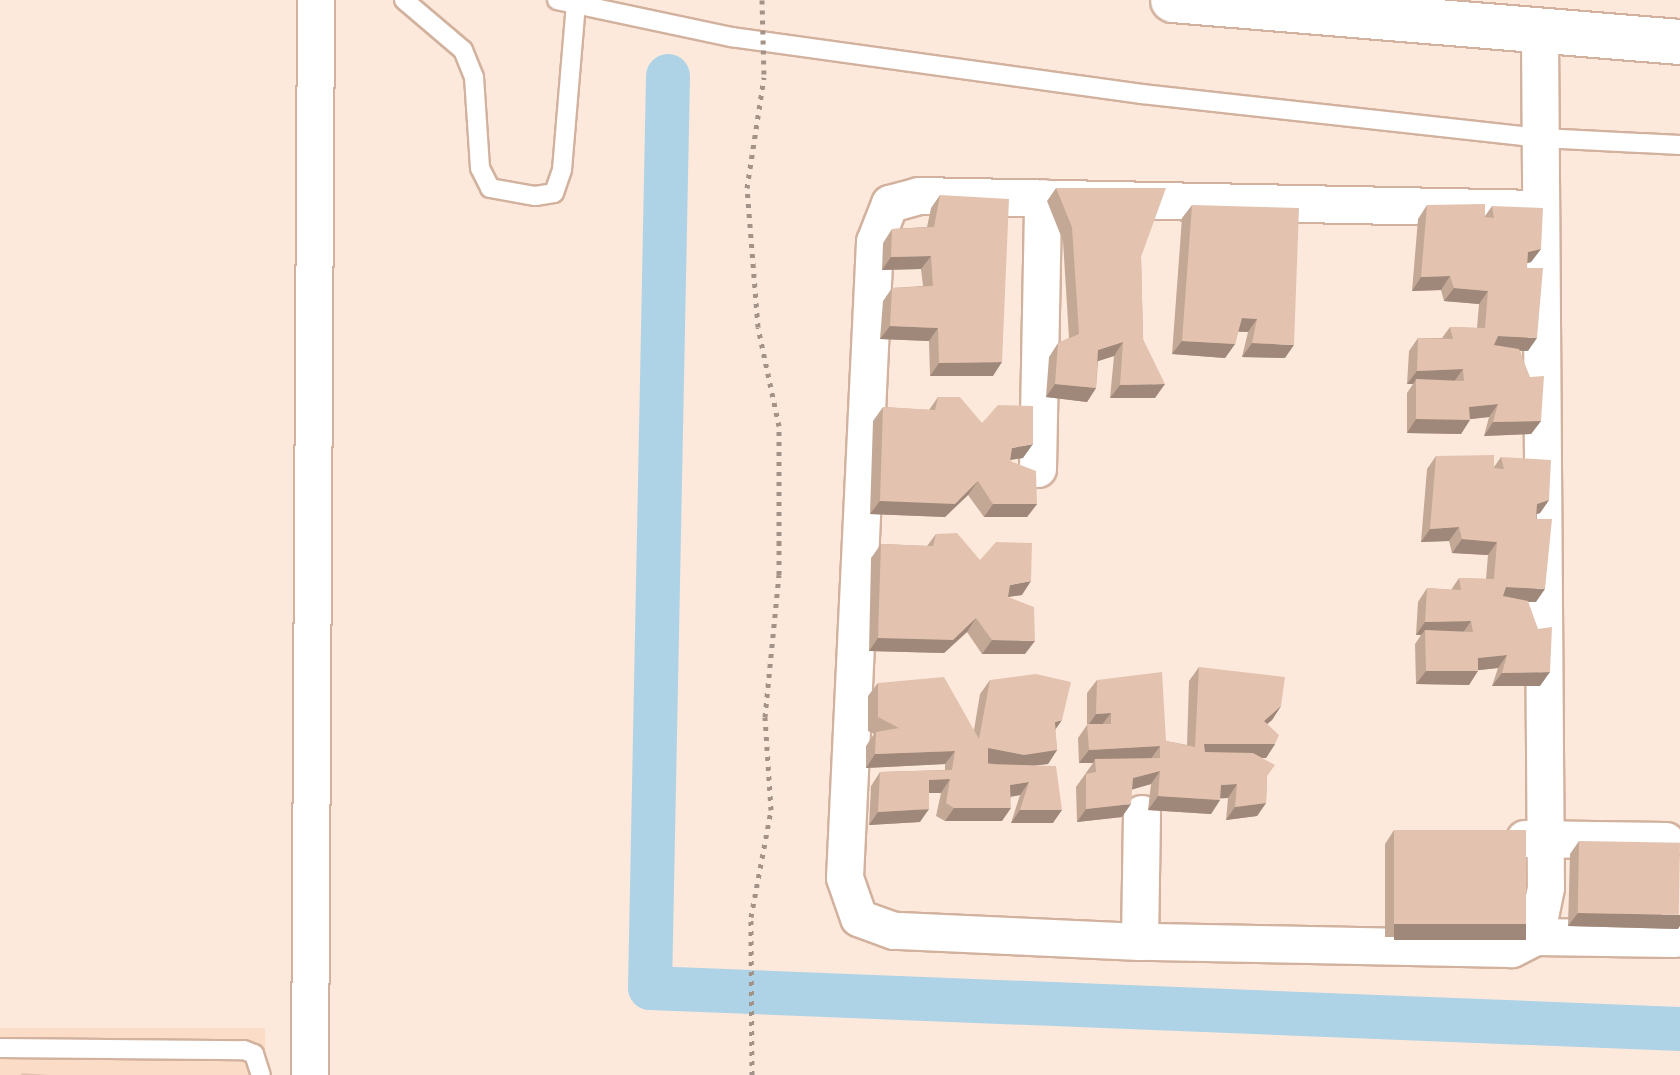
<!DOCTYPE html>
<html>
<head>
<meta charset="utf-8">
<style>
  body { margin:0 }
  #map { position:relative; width:1680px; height:1075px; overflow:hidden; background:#fde9dc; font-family:Cabin,sans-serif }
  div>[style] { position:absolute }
  .built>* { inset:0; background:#fbdcc7; transform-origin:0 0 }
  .canal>* { height:44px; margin:-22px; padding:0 22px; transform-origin:22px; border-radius:22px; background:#afd3e6 }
  .path>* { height:5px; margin-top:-2.5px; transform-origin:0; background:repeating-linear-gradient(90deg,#a29287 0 4px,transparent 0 10px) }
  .roads { filter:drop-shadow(2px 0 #d2b29e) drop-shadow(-2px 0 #d2b29e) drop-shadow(0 2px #d2b29e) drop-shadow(0 -2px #d2b29e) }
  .lane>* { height:18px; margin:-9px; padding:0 9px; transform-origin:9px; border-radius:9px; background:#fff }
  .street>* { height:36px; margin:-18px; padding:0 18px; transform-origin:18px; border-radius:18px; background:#fff }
  .secondary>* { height:44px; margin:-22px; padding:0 22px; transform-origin:22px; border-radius:22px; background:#fff }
  .path-bridge>* { height:5px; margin-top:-2.5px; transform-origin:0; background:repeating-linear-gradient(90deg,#a29287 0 4px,transparent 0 10px) }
  .wall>* { inset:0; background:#c3a896 }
  .shaded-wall>* { inset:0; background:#9f887a; transform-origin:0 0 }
  .building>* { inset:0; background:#e3c3af; transform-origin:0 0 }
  span { translate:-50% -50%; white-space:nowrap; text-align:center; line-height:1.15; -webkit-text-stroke:6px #fff; paint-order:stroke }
</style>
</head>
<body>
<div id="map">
  <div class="built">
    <i style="left:0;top:1028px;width:265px;height:47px"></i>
  </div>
  <div class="canal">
    <i style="left:668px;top:76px;width:912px;rotate:91.13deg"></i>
    <i style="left:650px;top:988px;width:1031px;rotate:2.28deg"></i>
  </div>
  <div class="path">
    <i style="left:752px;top:1075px;width:158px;rotate:-90.4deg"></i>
    <i style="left:751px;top:917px;width:109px;rotate:-79.4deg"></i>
    <i style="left:771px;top:810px;width:93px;rotate:-93.7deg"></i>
    <i style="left:765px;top:717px;width:143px;rotate:-84.4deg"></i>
    <i style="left:779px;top:575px;width:149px;rotate:-90deg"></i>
    <i style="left:779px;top:426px;width:101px;rotate:-102deg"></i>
    <i style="left:758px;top:327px;width:139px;rotate:-94.5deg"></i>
    <i style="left:747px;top:188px;width:112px;rotate:-81.3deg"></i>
  </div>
  <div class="roads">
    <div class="lane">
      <i style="left:404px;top:0;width:77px;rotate:40.3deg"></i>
      <i style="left:463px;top:50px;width:29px;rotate:68deg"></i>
      <i style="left:474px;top:77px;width:91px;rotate:86.2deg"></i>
      <i style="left:480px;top:168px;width:22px;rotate:63deg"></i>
      <i style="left:490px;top:188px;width:46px;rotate:10.1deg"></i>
      <i style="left:535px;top:196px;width:19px;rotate:-9deg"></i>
      <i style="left:554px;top:193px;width:24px;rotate:-71deg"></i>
      <i style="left:562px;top:170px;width:167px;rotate:-85.2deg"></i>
      <i style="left:557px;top:0;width:178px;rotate:12deg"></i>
      <i style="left:731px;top:37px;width:415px;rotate:7.9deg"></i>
      <i style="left:1142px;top:94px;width:402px;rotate:6.3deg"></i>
      <i style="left:1542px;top:138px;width:138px;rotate:2.9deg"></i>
      <i style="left:0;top:1048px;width:244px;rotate:0.5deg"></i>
      <i style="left:244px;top:1050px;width:11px;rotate:22deg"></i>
      <i style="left:254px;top:1054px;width:22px;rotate:72deg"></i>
    </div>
    <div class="street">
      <i style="left:1540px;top:33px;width:855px;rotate:89.6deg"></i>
      <i style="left:1546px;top:888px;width:50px;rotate:101.5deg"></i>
      <i style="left:1536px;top:937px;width:27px;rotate:153deg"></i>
      <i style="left:1512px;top:949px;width:372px;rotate:-178.9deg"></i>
      <i style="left:1140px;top:942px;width:246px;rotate:-177.4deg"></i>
      <i style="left:894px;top:931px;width:37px;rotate:-160deg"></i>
      <i style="left:859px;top:918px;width:42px;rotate:-109.3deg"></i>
      <i style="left:845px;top:878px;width:637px;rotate:-87.3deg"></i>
      <i style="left:875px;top:242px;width:41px;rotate:-68.5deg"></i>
      <i style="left:890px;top:204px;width:30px;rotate:-15deg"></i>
      <i style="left:919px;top:196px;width:621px;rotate:1.2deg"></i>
      <i style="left:1038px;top:469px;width:271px;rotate:-88.9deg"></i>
      <i style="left:1525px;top:839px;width:141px;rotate:0.8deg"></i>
      <i style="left:1536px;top:937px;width:139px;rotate:0.8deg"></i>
      <i style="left:1140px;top:942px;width:128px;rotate:-89.1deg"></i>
      <i style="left:310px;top:1075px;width:1075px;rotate:-89.68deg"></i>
    </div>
    <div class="secondary">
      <i style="left:1173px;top:0;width:509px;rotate:4.74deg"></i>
    </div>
  </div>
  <div class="path-bridge">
    <i style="left:762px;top:0;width:77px;rotate:88.5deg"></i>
  </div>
  <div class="wall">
    <i style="clip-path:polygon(1056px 188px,1141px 257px,1143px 339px,1155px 398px,1110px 398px,1114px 356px,1098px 361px,1096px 388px,1087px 402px,1046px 397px,1049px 357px,1058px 343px,1069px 338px,1063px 241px,1047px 201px)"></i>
    <i style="clip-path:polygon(940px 195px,993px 376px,930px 376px,929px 341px,880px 339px,883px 301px,892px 288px,923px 286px,921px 269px,882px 270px,883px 243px,892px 229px,927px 227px,931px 208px)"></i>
    <i style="clip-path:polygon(1192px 205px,1285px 358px,1242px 357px,1248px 332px,1238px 332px,1235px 344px,1225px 358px,1172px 354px,1182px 218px)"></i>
    <i style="clip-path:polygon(1427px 205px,1485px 216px,1492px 206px,1541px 249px,1531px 262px,1527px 263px,1528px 351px,1520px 351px,1541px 421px,1531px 434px,1484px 436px,1489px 417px,1470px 419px,1461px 434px,1407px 433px,1407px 393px,1413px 384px,1407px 384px,1409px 351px,1418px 338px,1442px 338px,1450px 327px,1477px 328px,1479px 304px,1444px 301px,1441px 290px,1412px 291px,1418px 219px)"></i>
    <i style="clip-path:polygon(938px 397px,982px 423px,1023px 458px,1010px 460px,1037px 504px,1027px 517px,984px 517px,968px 495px,945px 517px,870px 514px,873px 421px,883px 407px,929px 410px)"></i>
    <i style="clip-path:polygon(1436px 456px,1494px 467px,1501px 457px,1549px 500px,1540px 513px,1537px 514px,1536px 602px,1528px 602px,1540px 686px,1492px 686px,1498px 668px,1478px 670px,1469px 685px,1416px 684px,1415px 644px,1421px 635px,1416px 635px,1418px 602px,1427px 588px,1451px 590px,1459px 578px,1486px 579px,1488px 555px,1452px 553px,1449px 541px,1421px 542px,1427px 469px)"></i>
    <i style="clip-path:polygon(936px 534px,980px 560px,1022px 595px,1008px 597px,1025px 654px,982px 654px,967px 632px,944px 653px,869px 651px,871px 558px,881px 544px,927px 546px)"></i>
    <i style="clip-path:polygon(1199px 667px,1281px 706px,1272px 720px,1267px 724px,1275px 744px,1266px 758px,1262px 758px,1267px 777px,1266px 803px,1257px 816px,1226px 820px,1228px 798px,1220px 798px,1220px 800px,1211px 814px,1148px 810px,1151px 784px,1132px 789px,1122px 817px,1077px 822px,1076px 787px,1093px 763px,1079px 763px,1078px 738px,1087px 725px,1087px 693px,1097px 680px,1166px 741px,1187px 745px,1189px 681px)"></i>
    <i style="clip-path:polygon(990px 680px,1055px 729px,1057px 750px,1048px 764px,1036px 765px,1053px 823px,1011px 823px,1020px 795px,1011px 797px,1002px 821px,945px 821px,936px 816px,941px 793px,929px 793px,920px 822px,869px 825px,871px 786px,880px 772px,945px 770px,945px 764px,866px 768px,866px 746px,874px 734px,868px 731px,868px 696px,878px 683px,974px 730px,980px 694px)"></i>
    <i style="clip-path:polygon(1394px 830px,1517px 937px,1385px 937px,1385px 844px)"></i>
    <i style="clip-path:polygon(1579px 841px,1678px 929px,1568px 926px,1570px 854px)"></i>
  </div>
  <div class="shaded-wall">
    <i style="clip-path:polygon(1541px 249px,1531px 262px,1518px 266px,1528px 252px)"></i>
    <i style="clip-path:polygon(931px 256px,921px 269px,882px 270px,891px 257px)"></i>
    <i style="clip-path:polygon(1450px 276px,1441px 290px,1412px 291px,1421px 277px)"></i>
    <i style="clip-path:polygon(1454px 288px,1488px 291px,1479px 304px,1444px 301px)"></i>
    <i style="clip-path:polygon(1242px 318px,1257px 319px,1248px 332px,1232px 331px)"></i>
    <i style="clip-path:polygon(890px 326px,938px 328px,929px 341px,880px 339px)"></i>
    <i style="clip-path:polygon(1498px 336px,1537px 338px,1528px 351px,1488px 349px)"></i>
    <i style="clip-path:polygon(1182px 341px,1235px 344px,1225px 358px,1172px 354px)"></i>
    <i style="clip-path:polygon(1123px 342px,1114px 356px,1089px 364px,1098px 350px)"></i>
    <i style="clip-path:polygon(1252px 343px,1294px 345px,1285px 358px,1242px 357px)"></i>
    <i style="clip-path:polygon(1002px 362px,993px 376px,930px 376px,939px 363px)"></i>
    <i style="clip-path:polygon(1463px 369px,1453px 383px,1416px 379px,1413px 384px,1407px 384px,1417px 371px)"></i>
    <i style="clip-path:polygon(1055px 384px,1096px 388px,1087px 402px,1046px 397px)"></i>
    <i style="clip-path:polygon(1165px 384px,1155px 398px,1110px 398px,1120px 385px)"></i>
    <i style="clip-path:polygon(1498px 404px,1489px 417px,1463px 420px,1470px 420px,1461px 434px,1407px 433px,1416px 419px,1469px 407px)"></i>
    <i style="clip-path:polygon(1541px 421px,1531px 434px,1484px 436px,1493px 422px)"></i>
    <i style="clip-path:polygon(1033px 444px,1023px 458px,1002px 461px,1012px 448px)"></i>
    <i style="clip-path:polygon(978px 481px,968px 495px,945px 517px,870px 514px,880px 501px)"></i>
    <i style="clip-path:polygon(1549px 500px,1540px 513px,1527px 517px,1537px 504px)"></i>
    <i style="clip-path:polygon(993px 504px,1037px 504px,1027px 517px,984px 517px)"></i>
    <i style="clip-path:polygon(1459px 527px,1449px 541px,1421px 542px,1430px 529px)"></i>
    <i style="clip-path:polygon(1462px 539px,1497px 542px,1488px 555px,1452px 553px)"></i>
    <i style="clip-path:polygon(1031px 581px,1022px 595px,1000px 598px,1010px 585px)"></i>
    <i style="clip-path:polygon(1506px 587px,1545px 589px,1536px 602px,1497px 601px)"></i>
    <i style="clip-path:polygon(976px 618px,967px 632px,944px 653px,869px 651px,878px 638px)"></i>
    <i style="clip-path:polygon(1471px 621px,1462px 634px,1425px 630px,1421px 635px,1416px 635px,1425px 622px)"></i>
    <i style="clip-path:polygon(992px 640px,1035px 641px,1025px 654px,982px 654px)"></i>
    <i style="clip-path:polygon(1507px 655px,1498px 668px,1471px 671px,1478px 671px,1469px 685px,1416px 684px,1426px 671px,1478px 658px)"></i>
    <i style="clip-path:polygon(1550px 672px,1540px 686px,1492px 686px,1502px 673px)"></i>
    <i style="clip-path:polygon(1281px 706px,1272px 720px,1255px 734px,1264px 721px)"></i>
    <i style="clip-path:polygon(1111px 713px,1101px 726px,1087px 727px,1096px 714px)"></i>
    <i style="clip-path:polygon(1062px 720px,1053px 733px,1055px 722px)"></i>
    <i style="clip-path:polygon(1204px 744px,1275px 744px,1266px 758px,1195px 757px)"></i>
    <i style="clip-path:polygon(1160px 746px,1150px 760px,1095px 759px,1093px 763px,1079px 763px,1089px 750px)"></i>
    <i style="clip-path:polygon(988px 748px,1057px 750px,1048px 764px,1014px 768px,979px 761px)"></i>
    <i style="clip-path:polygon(955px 751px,945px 764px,866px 768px,875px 754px)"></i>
    <i style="clip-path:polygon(1160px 771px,1151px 784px,1124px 792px,1133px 778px)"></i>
    <i style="clip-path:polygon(950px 779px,941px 793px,919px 793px,929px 780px)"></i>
    <i style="clip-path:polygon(1029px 782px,1020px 795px,1001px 798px,1010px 785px)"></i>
    <i style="clip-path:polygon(1237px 784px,1228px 798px,1211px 799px,1221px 785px)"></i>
    <i style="clip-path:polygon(1158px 796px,1220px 800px,1211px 814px,1148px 810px)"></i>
    <i style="clip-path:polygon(1266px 803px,1257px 816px,1226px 820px,1235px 807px)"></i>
    <i style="clip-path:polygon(1131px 804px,1122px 817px,1077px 822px,1086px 809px)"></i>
    <i style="clip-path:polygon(954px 808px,1011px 808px,1002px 821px,945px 821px)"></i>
    <i style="clip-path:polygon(929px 809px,920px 822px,869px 825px,878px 812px)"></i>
    <i style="clip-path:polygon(1020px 810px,1062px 810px,1053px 823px,1011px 823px)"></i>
    <i style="clip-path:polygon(1578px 913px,1680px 915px,1680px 926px,1678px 929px,1568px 926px)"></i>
    <i style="left:1394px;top:924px;width:132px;height:16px"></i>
  </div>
  <div class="building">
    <i style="clip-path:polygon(1056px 188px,1166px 188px,1141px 257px,1143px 339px,1165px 384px,1120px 385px,1123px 342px,1098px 350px,1096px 388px,1055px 384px,1058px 343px,1079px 334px,1072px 227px)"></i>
    <i style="clip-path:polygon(940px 195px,1009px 199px,1002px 362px,939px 363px,938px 328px,890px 326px,892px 288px,933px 286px,931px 256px,891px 257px,892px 229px,934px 227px)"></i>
    <i style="clip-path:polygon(1485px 204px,1485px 217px,1494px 218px,1492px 206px,1543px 208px,1541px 249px,1528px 252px,1527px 268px,1543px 268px,1537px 338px,1498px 336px,1494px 345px,1519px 349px,1530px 377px,1544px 376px,1541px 421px,1493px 422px,1498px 404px,1469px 407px,1470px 420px,1416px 419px,1416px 379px,1464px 381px,1463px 369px,1417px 371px,1418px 338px,1453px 339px,1450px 327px,1485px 328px,1488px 291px,1454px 288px,1450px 276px,1421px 277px,1427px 205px)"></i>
    <i style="clip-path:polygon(1192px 205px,1299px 208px,1294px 345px,1252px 343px,1257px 319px,1242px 318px,1235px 344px,1182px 341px)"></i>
    <i style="clip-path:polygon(938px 397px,960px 397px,982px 423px,998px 405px,1033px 406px,1033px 444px,1012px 448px,1010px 461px,1036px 471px,1037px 504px,993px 504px,978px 481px,955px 504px,880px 501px,883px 407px,935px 410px)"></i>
    <i style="clip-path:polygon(1494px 455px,1494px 468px,1504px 469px,1501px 457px,1551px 460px,1549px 500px,1537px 504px,1536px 519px,1552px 519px,1545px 589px,1506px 587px,1503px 596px,1528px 601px,1538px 629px,1552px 627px,1550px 672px,1502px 673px,1507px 655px,1478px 658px,1478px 671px,1426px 671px,1425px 630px,1473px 632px,1471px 621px,1425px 622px,1427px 588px,1461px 590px,1459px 578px,1494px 579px,1497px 542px,1462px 539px,1459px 527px,1430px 529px,1436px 456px)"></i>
    <i style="clip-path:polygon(957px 533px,980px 560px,996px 542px,1032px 543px,1031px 581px,1010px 585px,1008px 597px,1034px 607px,1035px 641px,992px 640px,976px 618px,953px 640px,878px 638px,881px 544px,933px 546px,936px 534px)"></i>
    <i style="clip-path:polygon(1199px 667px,1285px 677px,1281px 706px,1264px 721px,1279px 735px,1275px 744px,1204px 744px,1205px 752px,1253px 753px,1275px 765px,1267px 776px,1266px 803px,1235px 807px,1237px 784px,1221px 785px,1220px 800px,1158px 796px,1160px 771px,1133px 778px,1131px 804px,1086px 809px,1086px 774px,1096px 772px,1095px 759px,1160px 758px,1160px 746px,1089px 750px,1087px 724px,1111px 724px,1111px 713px,1096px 714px,1097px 680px,1162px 672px,1166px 741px,1195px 747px)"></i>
    <i style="clip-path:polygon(1036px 674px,1071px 682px,1062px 720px,1055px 722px,1057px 750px,1024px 755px,988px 748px,988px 764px,1056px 766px,1062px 810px,1020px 810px,1029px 782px,1010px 785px,1011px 808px,954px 808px,946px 803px,950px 779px,929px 780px,929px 809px,878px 812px,880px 772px,952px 770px,955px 751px,875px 754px,876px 732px,899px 728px,878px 717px,878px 683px,944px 677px,979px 739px,990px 680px)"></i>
    <i style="left:1394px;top:830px;width:132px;height:94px"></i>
    <i style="left:1579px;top:841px;width:101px;height:72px;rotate:1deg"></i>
    <i style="clip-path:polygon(22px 1073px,49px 1075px,21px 1075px)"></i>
  </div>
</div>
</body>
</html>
